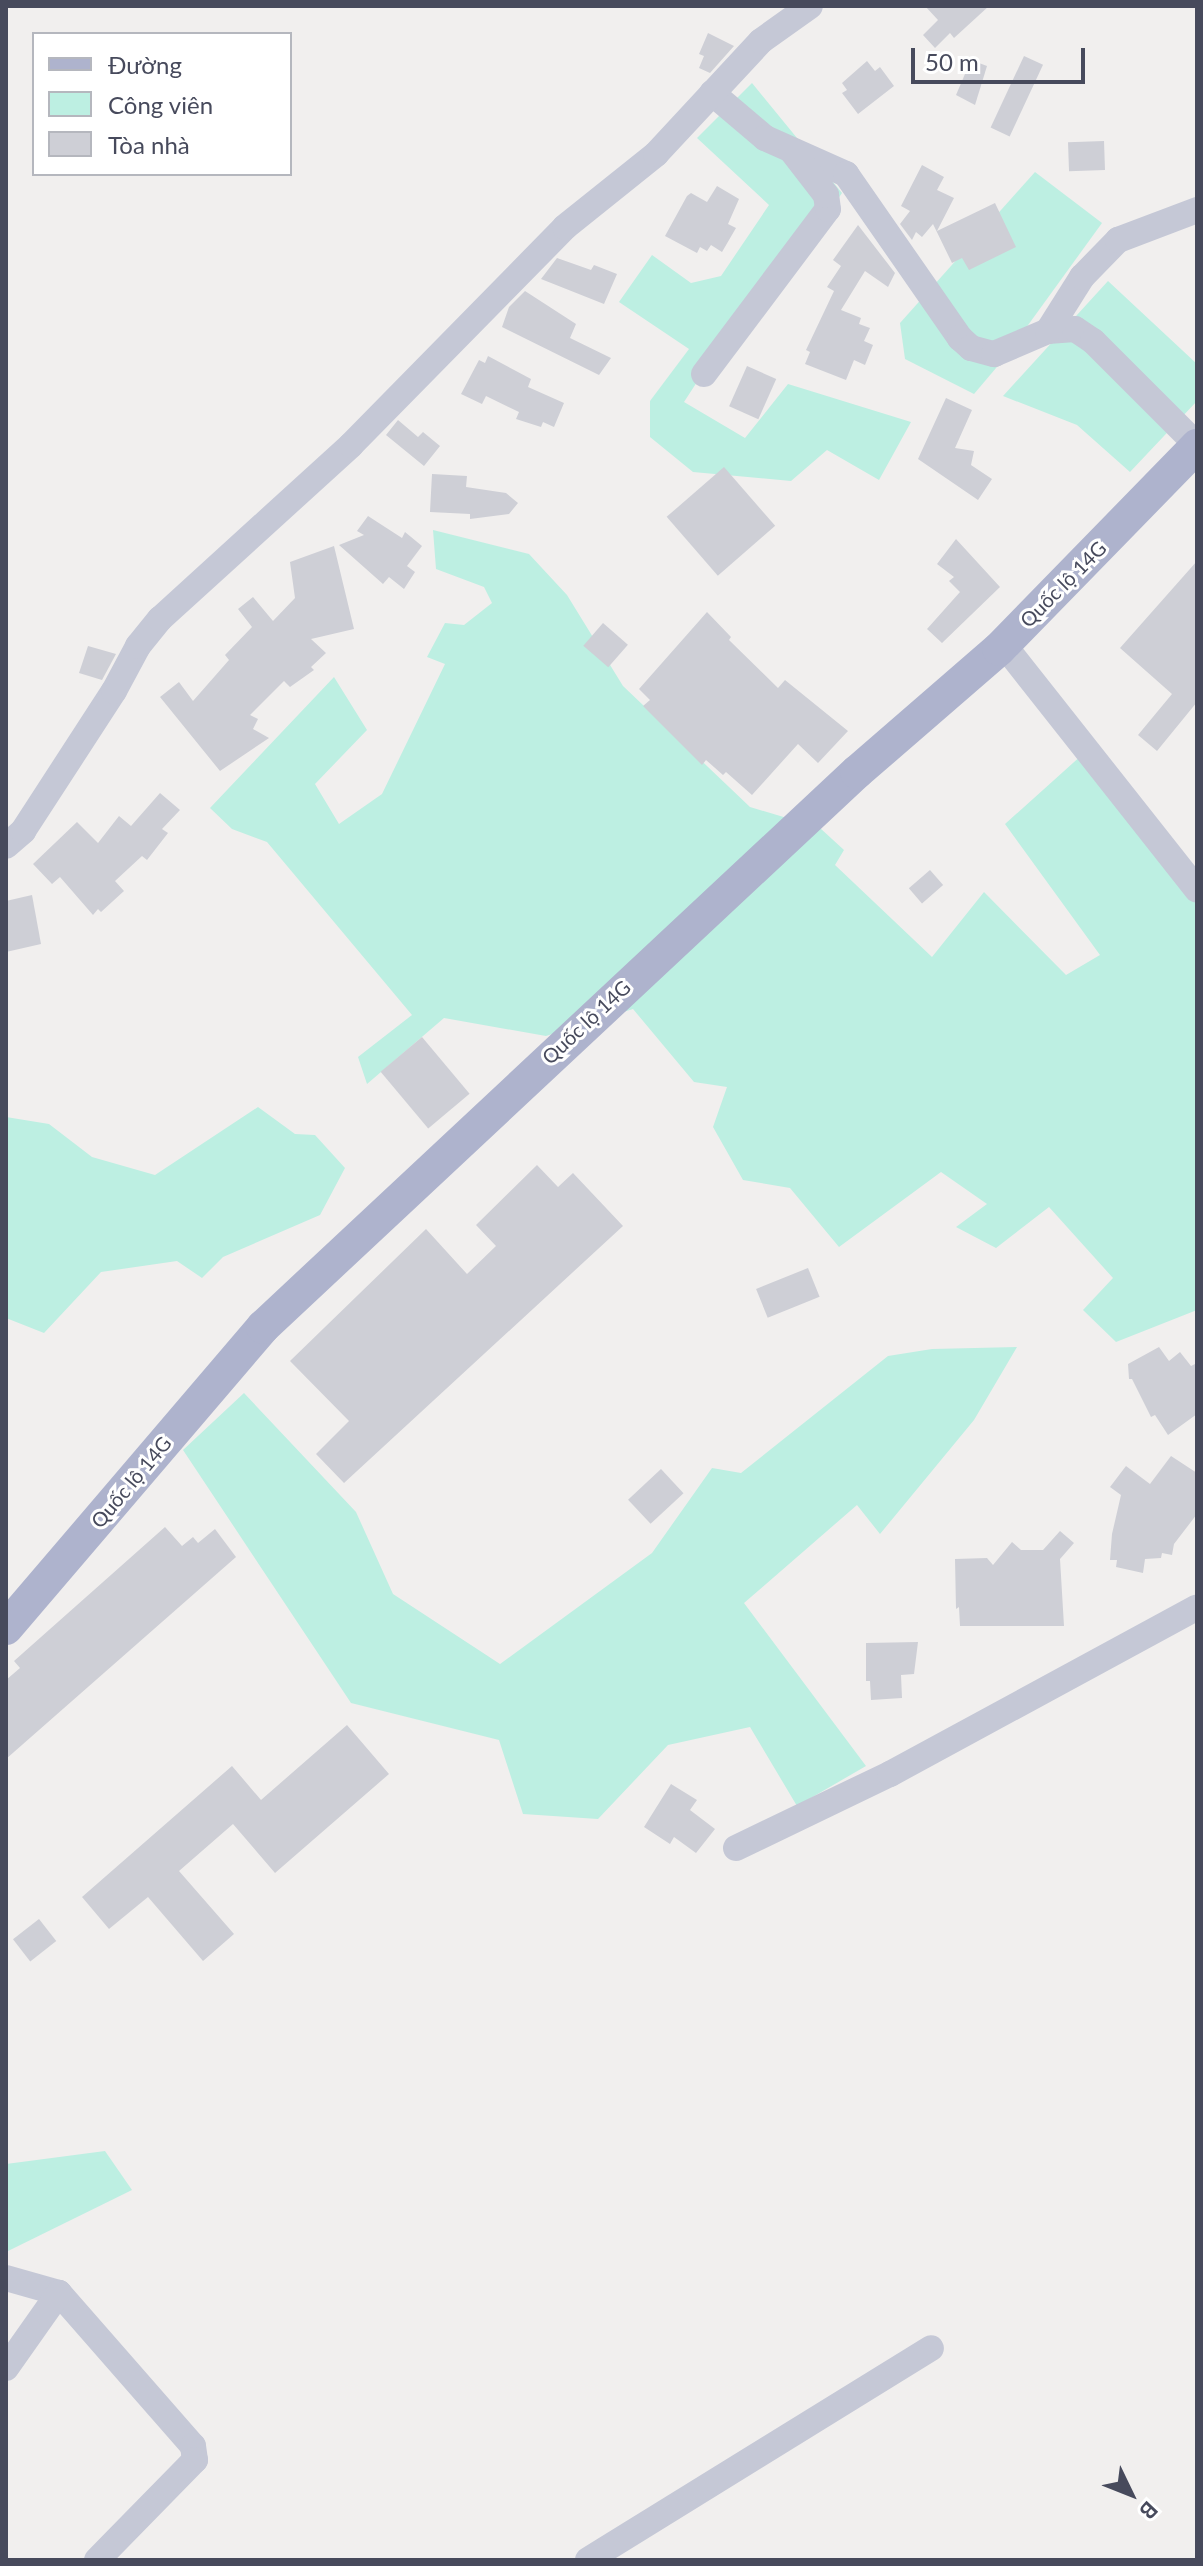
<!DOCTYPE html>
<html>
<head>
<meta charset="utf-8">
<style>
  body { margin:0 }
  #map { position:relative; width:1203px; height:2566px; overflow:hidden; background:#f1efee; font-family:Lato,sans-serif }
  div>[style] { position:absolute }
  .green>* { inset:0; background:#bdefe2 }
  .building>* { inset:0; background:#cecfd6; transform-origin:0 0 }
  .minor>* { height:26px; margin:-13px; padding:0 13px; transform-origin:13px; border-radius:13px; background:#c5c8d6 }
  .major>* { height:34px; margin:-17px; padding:0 17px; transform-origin:17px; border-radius:17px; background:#aeb3cd }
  span { translate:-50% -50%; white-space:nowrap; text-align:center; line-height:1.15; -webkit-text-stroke:6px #fff; paint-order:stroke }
  .street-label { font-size:20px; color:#474a5c }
  .frame { position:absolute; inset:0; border:8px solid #474a5c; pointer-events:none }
  .legend { position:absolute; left:32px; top:32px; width:260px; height:144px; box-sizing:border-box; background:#fff; border:2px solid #b5b7be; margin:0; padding:10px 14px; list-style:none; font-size:24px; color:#474a5c }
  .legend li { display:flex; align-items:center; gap:16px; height:40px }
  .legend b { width:40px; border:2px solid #b5b7be }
  .north { position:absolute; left:1091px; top:2454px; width:80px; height:80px; -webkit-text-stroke:6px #fff; paint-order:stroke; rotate:133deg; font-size:22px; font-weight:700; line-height:32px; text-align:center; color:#474a5c }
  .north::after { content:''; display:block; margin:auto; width:28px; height:36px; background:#474a5c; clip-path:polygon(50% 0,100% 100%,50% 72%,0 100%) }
  .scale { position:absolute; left:911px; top:48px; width:174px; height:36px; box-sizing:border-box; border:4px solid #474a5c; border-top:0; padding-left:10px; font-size:24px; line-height:28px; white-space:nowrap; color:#474a5c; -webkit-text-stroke:6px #fff; paint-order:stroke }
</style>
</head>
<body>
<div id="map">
  <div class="green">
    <i style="clip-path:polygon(752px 83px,842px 193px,769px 301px,734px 325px,684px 402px,745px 438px,788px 384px,911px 422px,879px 480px,827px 450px,791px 481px,693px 472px,650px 437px,650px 401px,689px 349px,619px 302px,652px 255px,691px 283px,721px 276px,769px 205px,697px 138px)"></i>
    <i style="clip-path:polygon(1035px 172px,1102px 223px,1002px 361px,974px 394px,905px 359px,900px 323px)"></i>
    <i style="clip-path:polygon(1108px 281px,1197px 364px,1197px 401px,1130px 472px,1077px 425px,1003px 396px)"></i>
    <i style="clip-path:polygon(433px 530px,529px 554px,567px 595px,623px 686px,750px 807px,820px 828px,844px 850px,835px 865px,932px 957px,984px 892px,1066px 975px,1100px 955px,1005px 824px,1083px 754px,1197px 898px,1197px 1310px,1116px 1342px,1083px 1310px,1113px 1278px,1049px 1207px,996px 1248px,956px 1227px,987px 1204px,941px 1172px,839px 1247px,790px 1188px,743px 1180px,713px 1127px,727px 1087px,694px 1082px,633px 1009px,546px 1036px,444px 1018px,367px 1084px,358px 1057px,412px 1015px,267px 842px,232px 829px,210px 808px,334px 677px,367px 730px,315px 784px,339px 824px,382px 794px,445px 664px,427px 657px,445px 623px,464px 625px,492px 603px,484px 587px,436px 569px)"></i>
    <i style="clip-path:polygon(258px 1107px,295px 1134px,315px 1135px,345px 1168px,320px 1215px,223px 1257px,202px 1278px,177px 1261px,101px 1272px,44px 1333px,6px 1318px,6px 1117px,49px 1124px,92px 1157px,155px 1175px)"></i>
    <i style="clip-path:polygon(1017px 1347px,974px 1420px,880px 1534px,857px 1505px,744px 1603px,866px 1766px,797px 1806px,750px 1727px,668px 1745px,598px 1819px,523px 1814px,499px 1740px,351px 1703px,183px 1450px,244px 1393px,356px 1512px,393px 1594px,500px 1664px,652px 1553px,712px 1468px,741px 1473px,888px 1356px,932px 1349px)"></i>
    <i style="clip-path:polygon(105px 2151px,132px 2190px,6px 2252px,6px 2164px)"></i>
  </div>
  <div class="building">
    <i style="clip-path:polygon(925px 6px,989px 6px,954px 38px,950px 33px,935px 48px,923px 35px,938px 20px)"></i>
    <i style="clip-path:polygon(708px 33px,734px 46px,710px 73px,699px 68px,704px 56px,699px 54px)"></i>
    <i style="left:1024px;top:56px;width:21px;height:79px;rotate:25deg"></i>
    <i style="clip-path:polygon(971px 60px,987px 66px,975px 105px,956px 95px)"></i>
    <i style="clip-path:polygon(867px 61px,875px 71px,880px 67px,894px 86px,858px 114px,842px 93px,847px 90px,842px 83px)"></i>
    <i style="left:1104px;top:141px;width:29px;height:36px;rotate:88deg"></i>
    <i style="clip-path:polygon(922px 165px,944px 177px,937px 190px,954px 198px,937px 231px,995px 203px,1016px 247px,969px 270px,962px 258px,952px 263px,933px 224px,922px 237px,916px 232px,912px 240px,900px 224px,910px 211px,901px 206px)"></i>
    <i style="clip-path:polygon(717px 186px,739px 199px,728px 224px,736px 228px,722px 252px,711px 245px,707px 251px,700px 247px,697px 253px,665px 236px,687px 196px,691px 193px,707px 202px)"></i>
    <i style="clip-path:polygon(858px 225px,895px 273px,888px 287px,865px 271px,841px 310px,861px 318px,859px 324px,870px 328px,864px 341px,873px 345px,865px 365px,854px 360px,846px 380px,805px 364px,810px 352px,806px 350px,834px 291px,827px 287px,841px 266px,833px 260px)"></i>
    <i style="clip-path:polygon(557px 258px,591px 270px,594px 265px,617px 274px,604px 304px,541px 279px)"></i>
    <i style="clip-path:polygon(525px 291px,576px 324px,570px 338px,611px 358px,599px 375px,502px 327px,509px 307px)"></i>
    <i style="clip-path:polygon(488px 356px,531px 379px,528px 387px,564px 403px,554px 427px,543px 422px,541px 427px,516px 419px,519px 412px,486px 396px,482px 404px,461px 394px,479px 360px,485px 363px)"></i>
    <i style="left:747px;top:366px;width:32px;height:44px;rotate:24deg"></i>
    <i style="clip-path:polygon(946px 398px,972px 410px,955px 448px,974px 451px,971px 465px,992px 479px,978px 500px,918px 459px)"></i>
    <i style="clip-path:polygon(398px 420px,418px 437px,423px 432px,440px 446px,424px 466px,386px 435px)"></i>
    <i style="left:724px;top:467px;width:78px;height:76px;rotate:49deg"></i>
    <i style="clip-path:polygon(432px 474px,467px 476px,466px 487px,506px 493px,518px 503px,509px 514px,470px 519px,470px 514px,430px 512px)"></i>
    <i style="clip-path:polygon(368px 516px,402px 538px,405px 532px,422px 546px,407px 566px,415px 572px,404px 589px,389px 577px,383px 584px,339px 545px,364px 535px,357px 531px)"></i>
    <i style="clip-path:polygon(956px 539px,1000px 587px,942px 643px,927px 629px,960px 592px,949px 581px,954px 577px,937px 564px)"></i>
    <i style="clip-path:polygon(334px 546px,354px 629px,311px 639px,326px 653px,311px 667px,314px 670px,290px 687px,284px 681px,250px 715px,258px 719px,253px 729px,269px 738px,220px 771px,160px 697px,179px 682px,193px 701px,229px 660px,225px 655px,252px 627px,238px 609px,253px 597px,273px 621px,295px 598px,290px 562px)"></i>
    <i style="clip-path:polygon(1197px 561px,1197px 702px,1157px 751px,1138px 735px,1172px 694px,1120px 648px)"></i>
    <i style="clip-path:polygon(707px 612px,731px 637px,729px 640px,778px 688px,785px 680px,848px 731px,818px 763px,798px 744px,752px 795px,726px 772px,723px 775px,706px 760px,702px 765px,643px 706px,650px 700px,639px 689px)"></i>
    <i style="left:603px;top:623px;width:33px;height:30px;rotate:41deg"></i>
    <i style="clip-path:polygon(88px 646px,116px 654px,102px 680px,79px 673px)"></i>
    <i style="clip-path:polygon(160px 793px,180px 810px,162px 829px,168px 833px,147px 860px,142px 856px,115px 881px,124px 891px,101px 912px,98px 909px,93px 915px,60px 877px,52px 884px,33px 864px,77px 822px,98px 843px,119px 816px,131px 826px)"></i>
    <i style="left:930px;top:870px;width:20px;height:28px;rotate:49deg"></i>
    <i style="clip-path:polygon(32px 895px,41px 944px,6px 952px,6px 901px)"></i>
    <i style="left:422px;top:1037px;width:74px;height:54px;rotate:50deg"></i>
    <i style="clip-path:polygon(537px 1165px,558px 1187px,573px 1173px,623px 1226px,344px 1483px,316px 1454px,349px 1421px,290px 1361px,426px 1229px,467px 1274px,496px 1246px,476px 1225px)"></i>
    <i style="left:808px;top:1268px;width:31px;height:56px;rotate:68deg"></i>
    <i style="clip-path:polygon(1159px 1347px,1169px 1361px,1180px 1352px,1191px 1366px,1197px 1363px,1197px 1414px,1168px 1435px,1155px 1415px,1151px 1417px,1132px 1379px,1129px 1379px,1128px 1364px)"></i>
    <i style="clip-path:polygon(1171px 1456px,1197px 1473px,1197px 1514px,1174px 1544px,1172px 1555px,1162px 1553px,1161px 1558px,1145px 1559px,1143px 1573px,1116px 1567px,1117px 1560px,1110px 1560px,1112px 1534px,1121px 1495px,1110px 1487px,1126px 1466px,1150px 1484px)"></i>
    <i style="left:661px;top:1469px;width:33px;height:45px;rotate:47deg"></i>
    <i style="clip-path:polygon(165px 1527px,182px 1546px,193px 1537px,198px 1543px,215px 1529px,236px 1557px,6px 1759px,6px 1680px,20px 1668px,14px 1661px)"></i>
    <i style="clip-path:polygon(1060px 1531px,1074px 1543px,1060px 1559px,1064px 1626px,960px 1626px,959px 1607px,956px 1609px,955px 1559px,987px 1558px,993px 1565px,1012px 1542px,1021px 1550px,1043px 1550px)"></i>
    <i style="clip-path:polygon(918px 1642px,914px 1674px,901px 1675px,902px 1698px,871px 1700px,870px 1681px,866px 1681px,866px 1643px)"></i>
    <i style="clip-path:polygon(347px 1725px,389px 1774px,275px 1873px,233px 1824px,179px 1871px,234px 1934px,203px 1961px,148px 1897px,109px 1929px,82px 1897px,232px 1766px,261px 1800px)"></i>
    <i style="clip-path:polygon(671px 1784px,697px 1800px,690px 1810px,715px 1829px,696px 1853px,674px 1837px,670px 1844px,644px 1827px)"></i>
    <i style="left:39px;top:1919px;width:28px;height:33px;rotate:52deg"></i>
  </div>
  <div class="minor">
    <i style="left:712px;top:93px;width:70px;rotate:40.3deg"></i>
    <i style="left:765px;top:138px;width:89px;rotate:24deg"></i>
    <i style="left:846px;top:174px;width:200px;rotate:55.2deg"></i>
    <i style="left:960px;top:338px;width:15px;rotate:42deg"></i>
    <i style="left:971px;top:348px;width:24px;rotate:15deg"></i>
    <i style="left:994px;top:354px;width:59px;rotate:-23.1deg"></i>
    <i style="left:1048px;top:331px;width:27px;rotate:-4deg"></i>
    <i style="left:1075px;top:329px;width:22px;rotate:34deg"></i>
    <i style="left:1093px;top:341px;width:147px;rotate:45deg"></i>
    <i style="left:1048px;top:331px;width:64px;rotate:-57.8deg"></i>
    <i style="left:1082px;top:277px;width:52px;rotate:-45.8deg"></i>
    <i style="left:1118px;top:240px;width:85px;rotate:-20.8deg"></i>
    <i style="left:704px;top:374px;width:206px;rotate:-53.1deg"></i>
    <i style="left:828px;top:209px;width:14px;rotate:-98deg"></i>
    <i style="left:826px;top:195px;width:56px;rotate:-127.7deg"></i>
    <i style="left:1003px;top:644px;width:313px;rotate:51.7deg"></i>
    <i style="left:6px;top:846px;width:23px;rotate:-41deg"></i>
    <i style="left:23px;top:831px;width:167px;rotate:-57deg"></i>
    <i style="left:114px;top:691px;width:51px;rotate:-61.9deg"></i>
    <i style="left:138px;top:646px;width:35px;rotate:-51deg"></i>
    <i style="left:160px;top:619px;width:258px;rotate:-42.3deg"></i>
    <i style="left:351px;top:445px;width:305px;rotate:-45.5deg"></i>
    <i style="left:565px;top:227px;width:117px;rotate:-38.7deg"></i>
    <i style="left:656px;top:154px;width:154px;rotate:-47.1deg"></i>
    <i style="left:761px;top:41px;width:60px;rotate:-35.5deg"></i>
    <i style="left:736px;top:1848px;width:171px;rotate:-25.7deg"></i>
    <i style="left:890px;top:1774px;width:349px;rotate:-28.5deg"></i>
    <i style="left:6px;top:2278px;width:55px;rotate:15.8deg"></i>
    <i style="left:59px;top:2293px;width:203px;rotate:48.8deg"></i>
    <i style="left:193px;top:2446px;width:14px;rotate:82deg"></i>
    <i style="left:195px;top:2460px;width:140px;rotate:134.4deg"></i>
    <i style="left:6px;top:2368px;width:92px;rotate:-54.8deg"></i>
    <i style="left:588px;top:2560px;width:403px;rotate:-31.7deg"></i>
  </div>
  <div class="major">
    <i style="left:6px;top:1628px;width:396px;rotate:-49.5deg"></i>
    <i style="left:263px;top:1327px;width:813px;rotate:-43.06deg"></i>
    <i style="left:857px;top:772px;width:188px;rotate:-40.9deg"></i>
    <i style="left:999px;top:649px;width:284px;rotate:-45.7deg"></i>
  </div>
  <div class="street-label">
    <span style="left:1063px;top:584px;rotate:-45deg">Quốc lộ 14G</span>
    <span style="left:586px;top:1022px;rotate:-43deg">Quốc lộ 14G</span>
    <span style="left:131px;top:1482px;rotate:-50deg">Quốc lộ 14G</span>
  </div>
  <div class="frame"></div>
  <ul class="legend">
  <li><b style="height:10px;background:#aeb3cd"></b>Đường</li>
  <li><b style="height:22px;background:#bdefe2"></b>Công viên</li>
  <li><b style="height:22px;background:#cecfd6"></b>Tòa nhà</li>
  </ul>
  <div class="north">B</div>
  <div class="scale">50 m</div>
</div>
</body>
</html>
